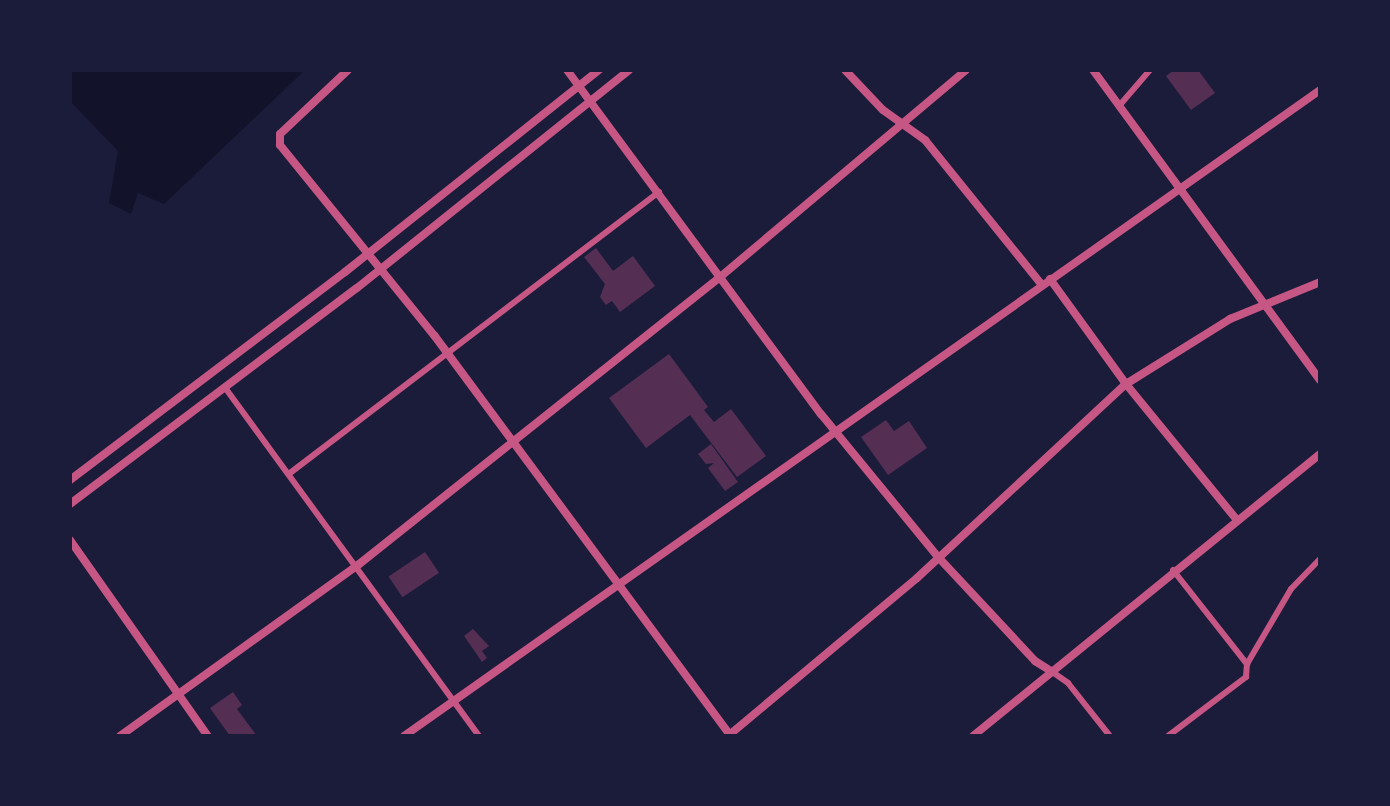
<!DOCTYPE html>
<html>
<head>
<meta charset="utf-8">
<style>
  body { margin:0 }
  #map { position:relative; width:1390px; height:806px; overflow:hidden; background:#1b1b3a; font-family:"Roboto Condensed",sans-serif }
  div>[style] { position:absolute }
  .water>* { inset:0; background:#12122b }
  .building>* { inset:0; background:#542f53; transform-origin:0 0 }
  .minor>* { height:6px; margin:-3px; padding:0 3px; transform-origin:3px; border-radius:3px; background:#c65784 }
  .tertiary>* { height:8px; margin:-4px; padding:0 4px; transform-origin:4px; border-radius:4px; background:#c65784 }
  span { translate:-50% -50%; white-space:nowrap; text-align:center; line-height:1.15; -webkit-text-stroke:6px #1b1b3a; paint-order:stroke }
  .frame { position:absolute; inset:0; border:72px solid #1b1b3a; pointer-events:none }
</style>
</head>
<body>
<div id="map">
  <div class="water">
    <i style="clip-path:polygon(70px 70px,305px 70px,164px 204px,138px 193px,131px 214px,109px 203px,118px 151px,70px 101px)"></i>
  </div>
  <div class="building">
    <i style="clip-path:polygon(1174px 70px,1198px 70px,1215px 93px,1191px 110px,1166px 76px)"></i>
    <i style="clip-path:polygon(596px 248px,613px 271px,633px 256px,655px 286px,620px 312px,612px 301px,606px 305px,600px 297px,605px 284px,584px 257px)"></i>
    <i style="clip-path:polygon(669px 354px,708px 407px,704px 410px,714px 422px,731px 409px,766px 456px,737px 477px,690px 415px,646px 448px,609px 398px)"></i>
    <i style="clip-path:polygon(886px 420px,894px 431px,909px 421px,927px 448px,888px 475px,861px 437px)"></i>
    <i style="clip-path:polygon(711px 444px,738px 482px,725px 491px,708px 468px,714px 463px,706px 464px,698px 454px)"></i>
    <i style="left:425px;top:552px;width:25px;height:44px;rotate:56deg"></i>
    <i style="clip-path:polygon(473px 629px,489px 646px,482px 651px,487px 658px,482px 662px,464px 636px)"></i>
    <i style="clip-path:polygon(233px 692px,242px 705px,237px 709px,257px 736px,230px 736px,210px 708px)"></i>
  </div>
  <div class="minor">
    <i style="left:1119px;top:106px;width:48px;rotate:-49.3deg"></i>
    <i style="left:226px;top:389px;width:429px;rotate:53.9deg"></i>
    <i style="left:290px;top:473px;width:464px;rotate:-37.3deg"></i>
    <i style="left:1173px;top:570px;width:120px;rotate:51.8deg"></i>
    <i style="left:1051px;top:671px;width:21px;rotate:35deg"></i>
    <i style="left:1068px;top:683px;width:68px;rotate:51.6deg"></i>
    <i style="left:1168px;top:736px;width:98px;rotate:-37.1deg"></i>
    <i style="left:1246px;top:677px;width:13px;rotate:-86deg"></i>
    <i style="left:1247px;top:664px;width:87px;rotate:-59.6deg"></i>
    <i style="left:1291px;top:589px;width:42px;rotate:-46deg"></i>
  </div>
  <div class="tertiary">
    <i style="left:348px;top:70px;width:93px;rotate:136.7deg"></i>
    <i style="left:280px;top:134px;width:11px;rotate:90deg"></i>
    <i style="left:280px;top:145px;width:245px;rotate:51deg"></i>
    <i style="left:434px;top:335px;width:499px;rotate:53.5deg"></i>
    <i style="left:567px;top:70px;width:428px;rotate:53.6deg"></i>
    <i style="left:821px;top:414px;width:186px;rotate:50.7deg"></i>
    <i style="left:939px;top:558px;width:141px;rotate:47deg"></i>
    <i style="left:1035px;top:661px;width:19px;rotate:32deg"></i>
    <i style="left:845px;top:70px;width:55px;rotate:46.5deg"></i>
    <i style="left:883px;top:110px;width:52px;rotate:35.5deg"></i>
    <i style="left:925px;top:140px;width:185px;rotate:51.1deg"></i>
    <i style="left:1093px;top:70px;width:384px;rotate:53.8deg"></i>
    <i style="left:1050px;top:279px;width:130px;rotate:54.1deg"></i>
    <i style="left:1126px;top:384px;width:174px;rotate:50.8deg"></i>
    <i style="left:70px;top:480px;width:345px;rotate:-37.1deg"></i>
    <i style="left:345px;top:272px;width:325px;rotate:-38.5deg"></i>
    <i style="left:70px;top:504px;width:359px;rotate:-37deg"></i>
    <i style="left:357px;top:288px;width:349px;rotate:-38.7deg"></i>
    <i style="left:70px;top:540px;width:240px;rotate:54.9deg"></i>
    <i style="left:120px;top:736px;width:293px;rotate:-35.7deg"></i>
    <i style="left:358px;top:565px;width:461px;rotate:-38.5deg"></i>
    <i style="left:719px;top:278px;width:323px;rotate:-40.1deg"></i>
    <i style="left:404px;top:736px;width:1121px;rotate:-35.19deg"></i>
    <i style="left:728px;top:736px;width:246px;rotate:-39.9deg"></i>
    <i style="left:917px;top:578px;width:285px;rotate:-42.9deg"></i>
    <i style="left:1126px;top:384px;width:123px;rotate:-32deg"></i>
    <i style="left:1230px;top:319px;width:97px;rotate:-22.3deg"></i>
    <i style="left:973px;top:736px;width:447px;rotate:-39.1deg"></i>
  </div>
  <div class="frame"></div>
</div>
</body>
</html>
